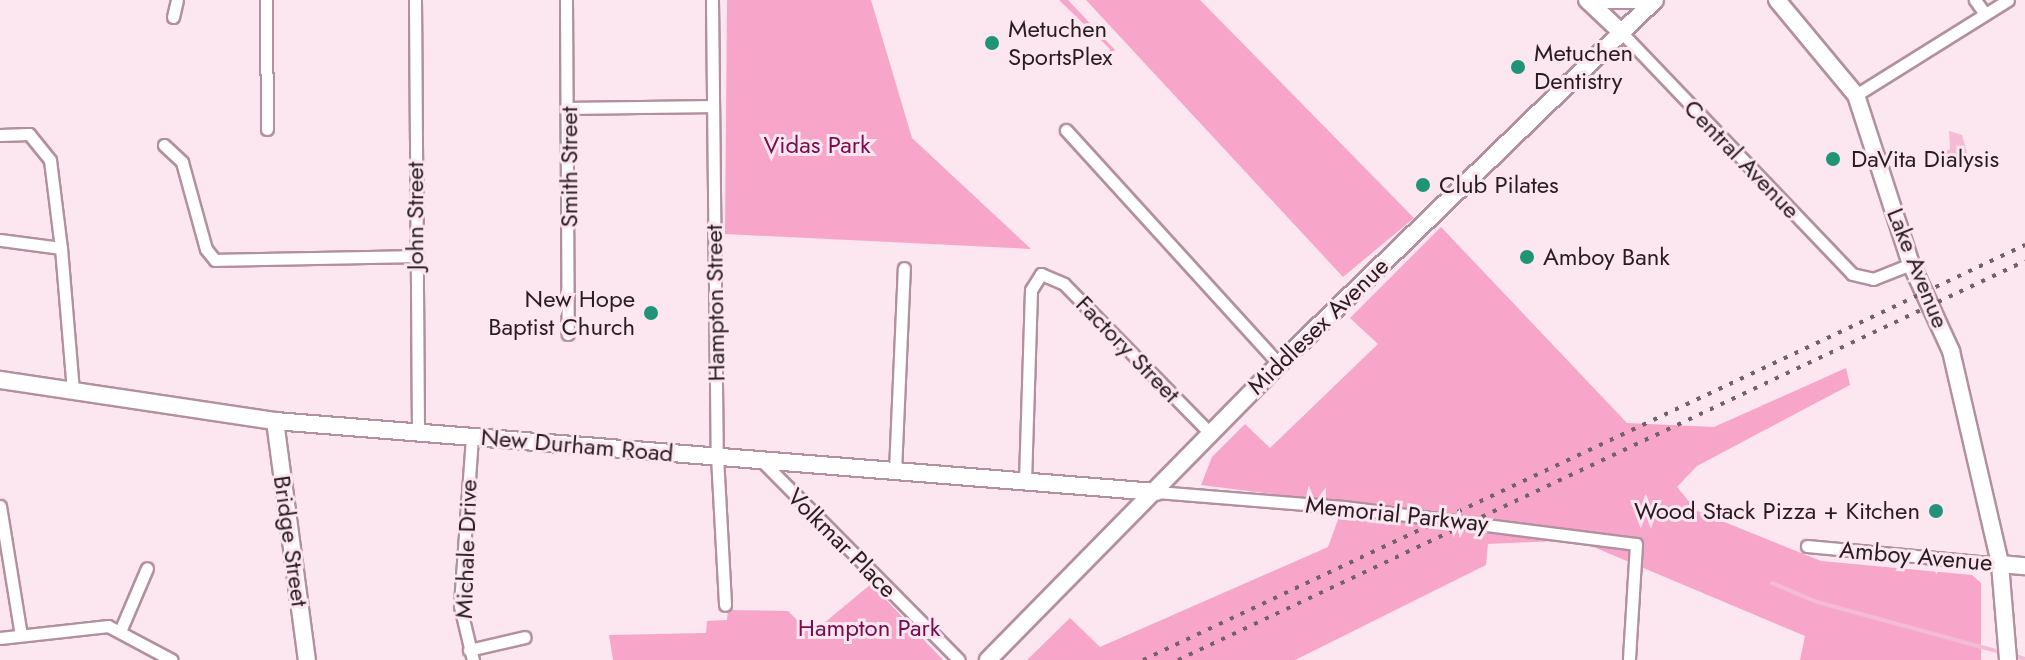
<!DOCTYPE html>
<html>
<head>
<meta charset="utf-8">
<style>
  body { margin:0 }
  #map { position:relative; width:2025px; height:660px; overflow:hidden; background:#fce6ef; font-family:Jost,sans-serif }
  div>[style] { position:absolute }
  .green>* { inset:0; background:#f7a6ca }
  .water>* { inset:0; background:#f5bbd4 }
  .stream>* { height:4px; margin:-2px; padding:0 2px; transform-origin:2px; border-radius:2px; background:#f5bbd4 }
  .roads { filter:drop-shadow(2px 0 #b2909f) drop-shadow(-2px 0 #b2909f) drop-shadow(0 2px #b2909f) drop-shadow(0 -2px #b2909f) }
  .street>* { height:11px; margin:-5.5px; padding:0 5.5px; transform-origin:5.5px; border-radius:5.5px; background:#fff }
  .secondary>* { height:16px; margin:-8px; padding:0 8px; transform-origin:8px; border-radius:8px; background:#fff }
  .rail>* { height:4px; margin-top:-2px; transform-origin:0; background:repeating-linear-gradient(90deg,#726268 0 4px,transparent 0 12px) }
  .dots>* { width:22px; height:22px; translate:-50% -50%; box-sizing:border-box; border:4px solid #fce6ef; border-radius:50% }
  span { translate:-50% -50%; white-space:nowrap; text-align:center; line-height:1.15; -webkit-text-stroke:6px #fce6ef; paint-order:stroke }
  .poi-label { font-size:24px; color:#291c21 }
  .left { translate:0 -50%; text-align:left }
  .right { translate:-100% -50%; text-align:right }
  .park-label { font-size:24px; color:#7a094d }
  .street-label { font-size:24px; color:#291c21 }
</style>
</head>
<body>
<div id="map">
  <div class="green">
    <i style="clip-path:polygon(727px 0,871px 0,912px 138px,1031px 249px,725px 234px)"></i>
    <i style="clip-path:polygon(1059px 0,1068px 0,1115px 50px,1107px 59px,1110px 49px)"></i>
    <i style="clip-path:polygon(1086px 0,1200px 0,1414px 218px,1343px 277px)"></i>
    <i style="clip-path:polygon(1441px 227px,1627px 423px,1714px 427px,1846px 368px,1850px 385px,1697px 466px,1677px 487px,1697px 511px,1821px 561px,1972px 575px,1981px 583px,1981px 660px,1800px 660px,1805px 636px,1577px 540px,1488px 544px,1486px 565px,1295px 660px,1027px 660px,1070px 618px,1100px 647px,1328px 547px,1344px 503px,1201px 485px,1212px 457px,1245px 424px,1270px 448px,1378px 344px,1350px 318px)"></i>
    <i style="clip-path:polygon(871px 584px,943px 660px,613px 660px,609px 635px,706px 633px,707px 621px,727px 620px,728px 610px,788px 611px,811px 634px)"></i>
  </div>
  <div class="water">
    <i style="clip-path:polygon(1949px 131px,1962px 135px,1969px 160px,1949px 163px,1944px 152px,1950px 149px)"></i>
  </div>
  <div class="stream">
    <i style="left:1772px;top:583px;width:49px;rotate:22.9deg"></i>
    <i style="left:1817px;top:602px;width:193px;rotate:15.3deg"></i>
    <i style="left:2012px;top:655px;width:14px;rotate:17deg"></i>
  </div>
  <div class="roads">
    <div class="street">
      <i style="left:266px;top:0;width:129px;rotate:89.6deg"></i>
      <i style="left:415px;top:0;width:432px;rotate:89.6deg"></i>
      <i style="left:566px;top:0;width:334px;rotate:89.7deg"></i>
      <i style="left:712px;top:0;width:456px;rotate:89.4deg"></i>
      <i style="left:717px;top:456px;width:149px;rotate:86.9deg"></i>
      <i style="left:1975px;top:0;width:17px;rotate:54deg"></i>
      <i style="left:173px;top:17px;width:17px;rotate:-77deg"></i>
      <i style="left:1622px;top:33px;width:333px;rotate:46.3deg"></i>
      <i style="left:1852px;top:274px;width:22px;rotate:13deg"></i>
      <i style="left:1873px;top:279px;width:41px;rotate:-21.5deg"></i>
      <i style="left:1856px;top:95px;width:179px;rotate:-32deg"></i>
      <i style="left:569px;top:108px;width:143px;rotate:-0.8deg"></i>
      <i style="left:1066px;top:130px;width:316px;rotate:47.7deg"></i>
      <i style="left:0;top:135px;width:29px;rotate:-2deg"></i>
      <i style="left:29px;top:134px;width:33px;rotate:51deg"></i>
      <i style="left:50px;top:160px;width:89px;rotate:82.9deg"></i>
      <i style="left:61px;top:248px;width:62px;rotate:-172.5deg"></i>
      <i style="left:164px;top:145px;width:25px;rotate:43deg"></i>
      <i style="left:182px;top:162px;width:90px;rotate:74.6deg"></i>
      <i style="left:206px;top:249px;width:14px;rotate:51deg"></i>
      <i style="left:215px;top:260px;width:200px;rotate:-1.1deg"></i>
      <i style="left:61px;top:248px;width:144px;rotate:85.2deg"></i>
      <i style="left:472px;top:437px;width:169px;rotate:94.1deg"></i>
      <i style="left:460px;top:606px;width:56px;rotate:76.5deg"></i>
      <i style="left:761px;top:460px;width:281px;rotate:45.3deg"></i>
      <i style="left:895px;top:471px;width:203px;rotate:-87.5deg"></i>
      <i style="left:1025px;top:481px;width:191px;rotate:-88.2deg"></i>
      <i style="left:1031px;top:290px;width:19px;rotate:-58deg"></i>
      <i style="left:1041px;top:274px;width:25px;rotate:23deg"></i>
      <i style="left:1064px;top:284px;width:210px;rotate:45.6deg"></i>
      <i style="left:1156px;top:492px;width:188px;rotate:4.6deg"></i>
      <i style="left:1343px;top:507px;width:295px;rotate:7.2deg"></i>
      <i style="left:1636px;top:544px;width:116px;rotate:93.5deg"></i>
      <i style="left:0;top:506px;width:131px;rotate:80.8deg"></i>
      <i style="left:1807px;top:546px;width:194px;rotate:5.3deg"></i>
      <i style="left:121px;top:629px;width:66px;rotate:-66.9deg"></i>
      <i style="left:0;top:638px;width:109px;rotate:-6.3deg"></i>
      <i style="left:108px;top:626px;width:72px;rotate:28deg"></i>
      <i style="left:469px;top:650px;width:57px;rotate:-13.1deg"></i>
    </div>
    <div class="secondary">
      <i style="left:1587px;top:0;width:48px;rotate:43.3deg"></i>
      <i style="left:1602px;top:0;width:34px"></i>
      <i style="left:1777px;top:0;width:124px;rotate:50.3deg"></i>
      <i style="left:1856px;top:95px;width:178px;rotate:72deg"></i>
      <i style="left:1911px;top:264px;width:96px;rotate:65.3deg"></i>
      <i style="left:1951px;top:351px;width:219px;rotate:77deg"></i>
      <i style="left:2000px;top:564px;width:96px;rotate:85.2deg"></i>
      <i style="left:0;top:380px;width:278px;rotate:8.5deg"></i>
      <i style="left:275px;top:421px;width:884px;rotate:4.61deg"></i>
      <i style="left:275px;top:421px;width:241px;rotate:82.4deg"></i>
      <i style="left:2000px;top:564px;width:25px;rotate:5deg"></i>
      <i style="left:988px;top:660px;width:415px;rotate:-45.5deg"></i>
      <i style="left:1279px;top:364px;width:523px;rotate:-44.07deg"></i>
    </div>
  </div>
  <div class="rail">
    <i style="left:1143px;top:660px;width:975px;rotate:-25.2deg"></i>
    <i style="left:1178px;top:660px;width:936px;rotate:-25.22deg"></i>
  </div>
  <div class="dots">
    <i style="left:992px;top:43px;background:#219477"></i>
    <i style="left:1518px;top:67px;background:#219477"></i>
    <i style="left:1833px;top:159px;background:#219477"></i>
    <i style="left:1423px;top:185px;background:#219477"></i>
    <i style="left:1527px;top:257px;background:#219477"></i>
    <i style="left:651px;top:313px;background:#219477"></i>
    <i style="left:1936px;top:511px;background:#219477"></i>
  </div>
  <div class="poi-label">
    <span class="left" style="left:1008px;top:43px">Metuchen<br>SportsPlex</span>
    <span class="left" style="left:1534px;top:67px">Metuchen<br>Dentistry</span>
    <span class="left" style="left:1851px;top:159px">DaVita Dialysis</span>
    <span class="left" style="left:1439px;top:185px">Club Pilates</span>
    <span class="left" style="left:1543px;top:257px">Amboy Bank</span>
    <span class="right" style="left:635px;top:313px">New Hope<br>Baptist Church</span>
    <span class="right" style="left:1920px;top:511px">Wood Stack Pizza + Kitchen</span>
  </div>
  <div class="park-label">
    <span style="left:817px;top:145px">Vidas Park</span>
    <span style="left:869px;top:628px">Hampton Park</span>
  </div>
  <div class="street-label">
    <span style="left:1742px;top:159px;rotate:46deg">Central Avenue</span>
    <span style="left:569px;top:167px;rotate:-90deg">Smith Street</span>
    <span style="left:415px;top:216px;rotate:-90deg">John Street</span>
    <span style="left:1918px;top:268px;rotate:68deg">Lake Avenue</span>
    <span style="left:715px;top:303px;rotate:-91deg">Hampton Street</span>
    <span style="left:1318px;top:326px;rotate:-44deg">Middlesex Avenue</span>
    <span style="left:1128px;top:349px;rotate:46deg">Factory Street</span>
    <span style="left:577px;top:445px;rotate:5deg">New Durham Road</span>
    <span style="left:1397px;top:514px;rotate:6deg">Memorial Parkway</span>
    <span style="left:291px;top:541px;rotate:82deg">Bridge Street</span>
    <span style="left:842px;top:543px;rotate:45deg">Volkmar Place</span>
    <span style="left:466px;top:549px;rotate:-88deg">Michale Drive</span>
    <span style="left:1916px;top:556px;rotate:5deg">Amboy Avenue</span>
  </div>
</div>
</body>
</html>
